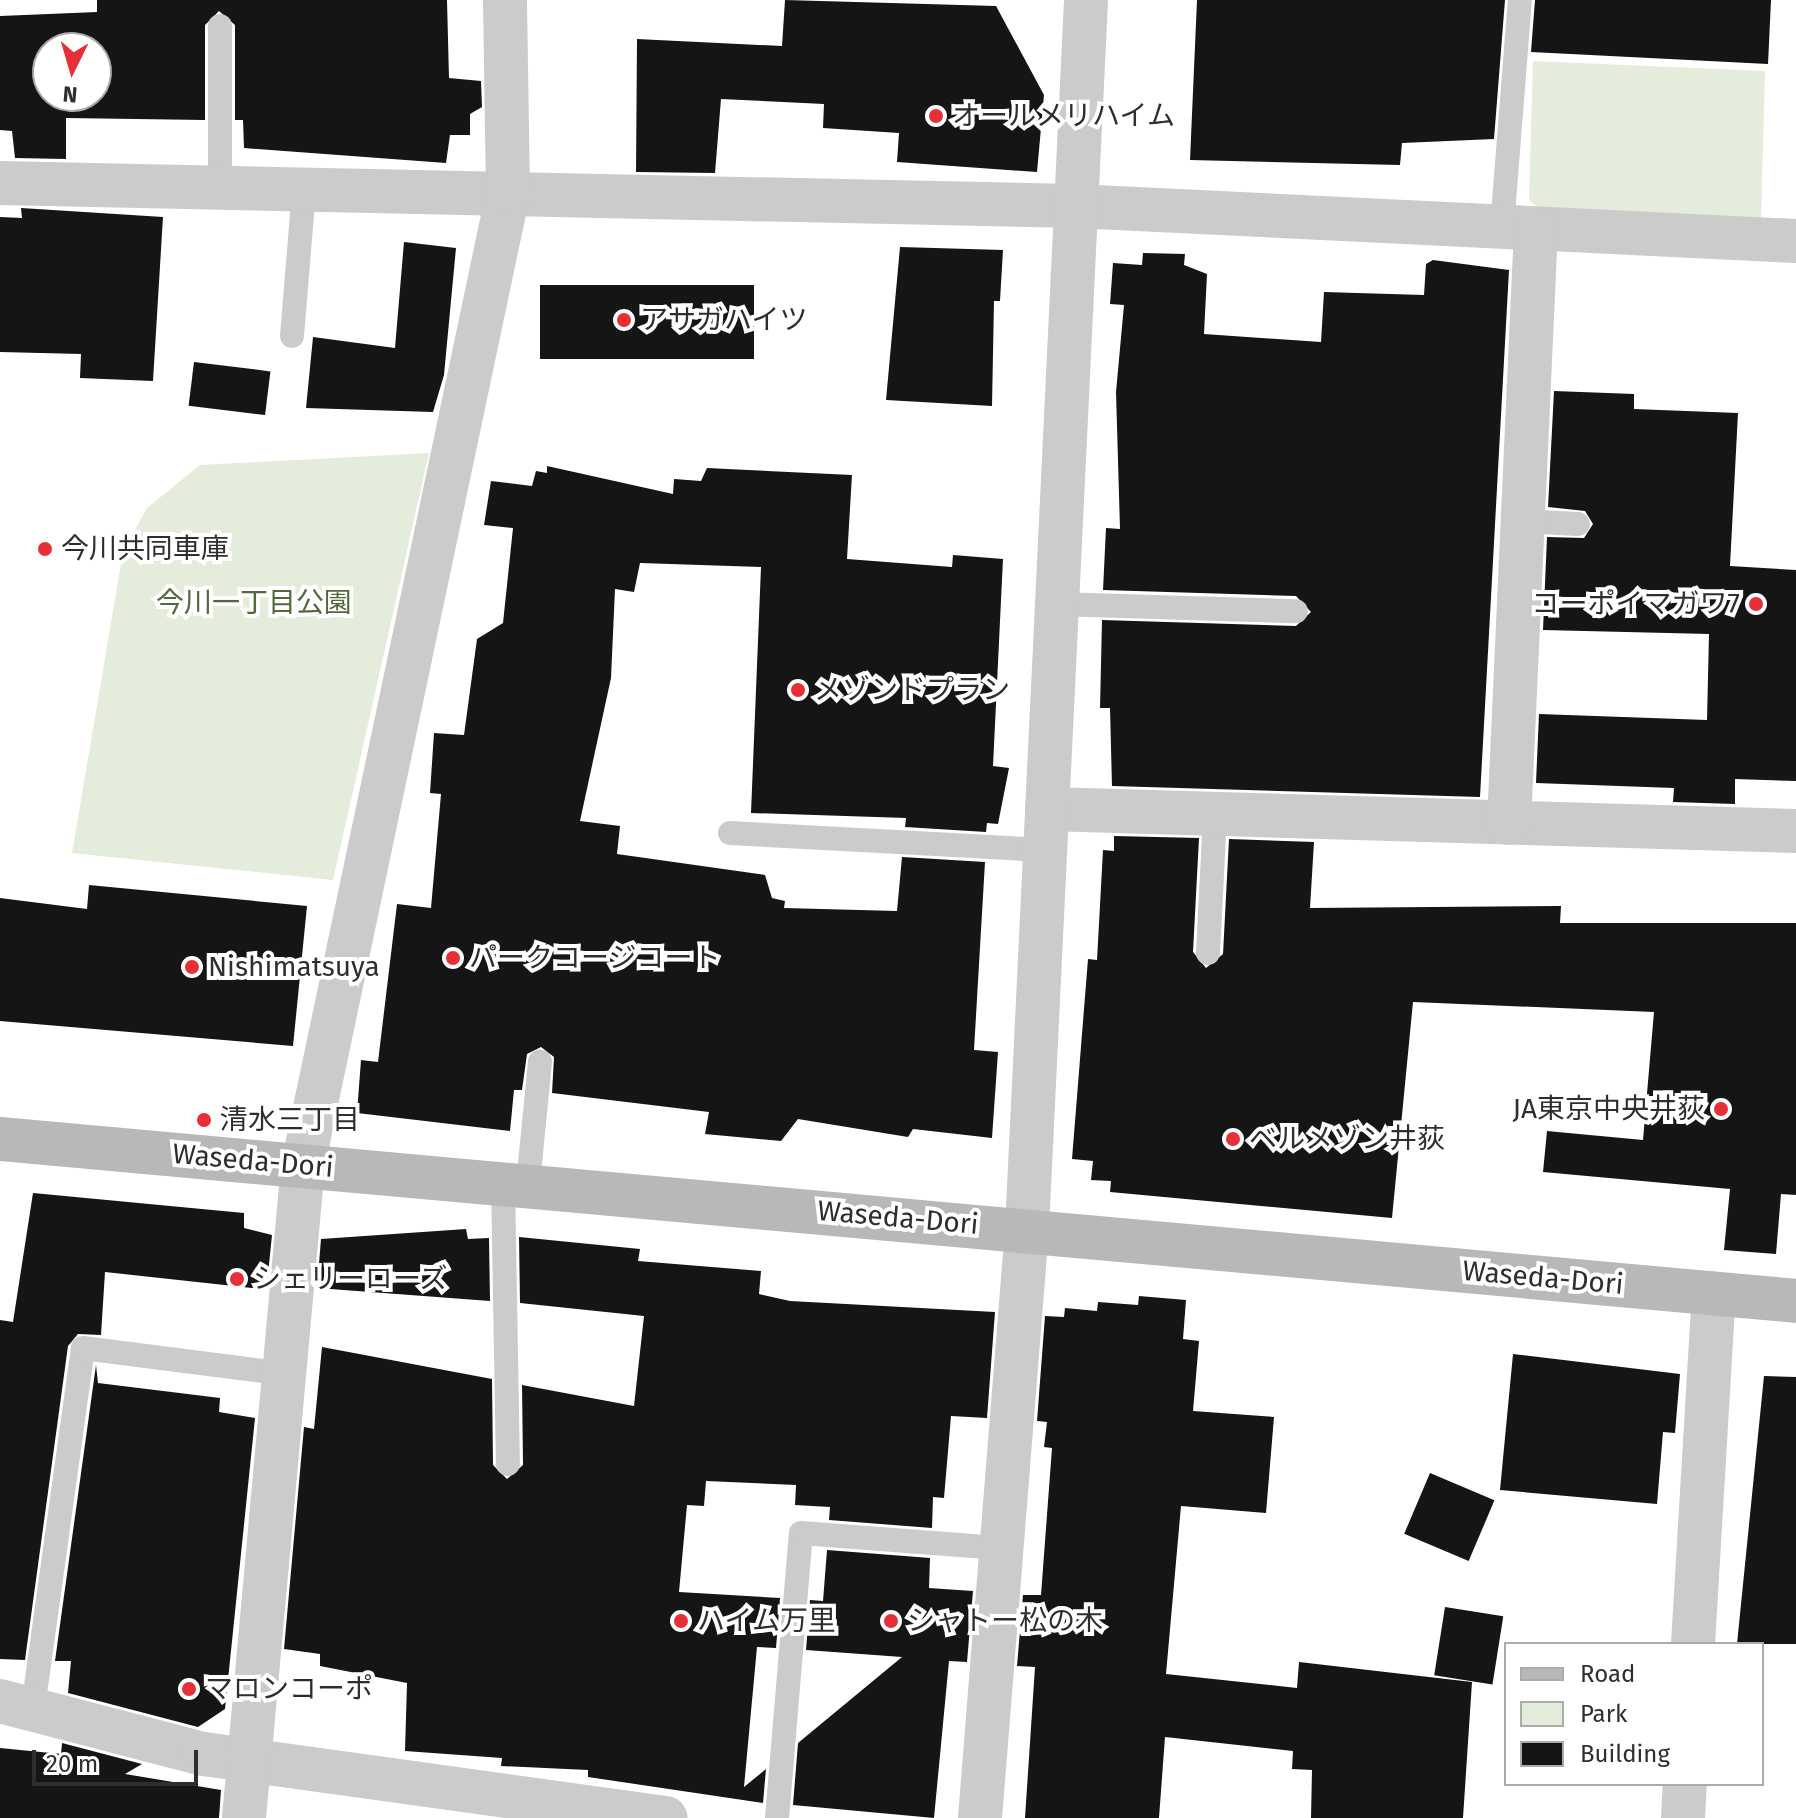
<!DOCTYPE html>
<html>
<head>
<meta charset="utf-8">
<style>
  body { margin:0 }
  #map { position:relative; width:1796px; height:1818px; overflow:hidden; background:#fff; font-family:"Fira Sans","Noto Sans JP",sans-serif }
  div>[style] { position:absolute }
  .green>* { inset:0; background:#e4ecdc }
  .building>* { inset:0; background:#151515; transform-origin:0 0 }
  .service>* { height:24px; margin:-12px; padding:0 12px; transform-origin:12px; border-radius:12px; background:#cbcbcb }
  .minor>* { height:44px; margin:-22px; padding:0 22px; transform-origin:22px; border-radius:22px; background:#cbcbcb }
  .secondary>* { height:44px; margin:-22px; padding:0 22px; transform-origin:22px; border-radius:22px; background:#b8b8b8 }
  .dots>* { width:22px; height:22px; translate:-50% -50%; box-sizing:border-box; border:4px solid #fff; border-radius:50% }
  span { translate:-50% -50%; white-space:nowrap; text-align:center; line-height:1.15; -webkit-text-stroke:8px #fff; paint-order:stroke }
  .poi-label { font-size:28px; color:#2e2e2e }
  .left { translate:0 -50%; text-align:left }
  .right { translate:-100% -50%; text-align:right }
  .park-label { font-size:28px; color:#506a3b }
  .street-label { font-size:28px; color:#2e2e2e }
  .legend { position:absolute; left:1504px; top:1642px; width:260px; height:144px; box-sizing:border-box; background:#fff; border:2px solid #ababab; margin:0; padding:10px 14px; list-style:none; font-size:24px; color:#2e2e2e }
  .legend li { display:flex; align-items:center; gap:16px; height:40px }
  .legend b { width:40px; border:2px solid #ababab }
  .north { position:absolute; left:32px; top:32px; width:80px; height:80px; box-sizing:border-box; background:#fff; border:2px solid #ababab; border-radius:50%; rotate:185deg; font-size:22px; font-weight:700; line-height:32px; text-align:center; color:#2e2e2e }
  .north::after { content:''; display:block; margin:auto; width:28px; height:36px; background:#e62f37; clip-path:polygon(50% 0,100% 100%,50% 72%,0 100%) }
  .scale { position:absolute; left:32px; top:1750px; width:166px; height:36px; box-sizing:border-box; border:4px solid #2e2e2e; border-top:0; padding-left:10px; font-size:24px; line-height:28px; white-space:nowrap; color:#2e2e2e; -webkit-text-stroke:6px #fff; paint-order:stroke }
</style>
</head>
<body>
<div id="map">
  <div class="green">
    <i style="clip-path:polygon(1533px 61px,1765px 71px,1761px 220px,1541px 210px,1529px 200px)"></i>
    <i style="clip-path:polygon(429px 453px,333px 880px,72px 853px,123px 552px,147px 508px,200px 465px)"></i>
  </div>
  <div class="building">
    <i style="clip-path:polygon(evenodd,97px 0,447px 0,449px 78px,481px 81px,482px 107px,470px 114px,470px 135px,450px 135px,446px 163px,244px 148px,243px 120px,235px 120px,235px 25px,219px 11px,205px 25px,205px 120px,66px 118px,66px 159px,15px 158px,12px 131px,0 130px,0 16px,97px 12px,97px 0,48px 48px,96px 48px,96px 96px,48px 96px,48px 48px)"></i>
    <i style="clip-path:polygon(785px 0,996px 6px,1044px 95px,1037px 172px,897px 162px,899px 133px,823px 128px,824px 104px,721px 99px,715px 173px,636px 172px,637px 39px,782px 46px)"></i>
    <i style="clip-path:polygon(1197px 0,1505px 0,1494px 139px,1402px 143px,1400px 165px,1190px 160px)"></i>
    <i style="clip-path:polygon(1535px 0,1771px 0,1768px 64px,1531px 52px)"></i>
    <i style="clip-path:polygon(21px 208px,163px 217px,153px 381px,80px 378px,81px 354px,0 352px,0 217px,22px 218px)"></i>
    <i style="clip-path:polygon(404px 242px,456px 248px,444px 375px,433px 412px,306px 408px,313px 337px,395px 348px)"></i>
    <i style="clip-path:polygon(900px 247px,1003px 250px,1000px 301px,994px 301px,992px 406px,886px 400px)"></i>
    <i style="clip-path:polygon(1143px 253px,1185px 254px,1184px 265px,1207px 274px,1204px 334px,1321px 342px,1324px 292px,1424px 295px,1426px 264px,1433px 260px,1509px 270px,1480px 797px,1112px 786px,1110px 708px,1100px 708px,1102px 620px,1296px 626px,1311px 612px,1296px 596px,1103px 590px,1106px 528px,1120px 529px,1116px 392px,1124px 305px,1110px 304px,1113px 263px,1142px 265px)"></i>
    <i style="left:540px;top:285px;width:214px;height:74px"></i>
    <i style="left:194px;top:362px;width:77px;height:44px;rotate:7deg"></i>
    <i style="clip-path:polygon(1554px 391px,1634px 394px,1634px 409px,1738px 413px,1730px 566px,1796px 570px,1796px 781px,1735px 779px,1735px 804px,1673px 802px,1674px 788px,1536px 783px,1539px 714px,1707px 720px,1709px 634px,1543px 630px,1547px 537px,1584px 538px,1593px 524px,1585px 511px,1548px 507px)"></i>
    <i style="clip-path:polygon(547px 466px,673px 494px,674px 479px,701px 481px,707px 468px,852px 475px,847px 559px,952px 567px,953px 555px,1003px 559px,993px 766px,1009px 768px,998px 824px,987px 823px,986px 832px,905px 827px,906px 818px,751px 813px,761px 567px,640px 563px,634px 592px,615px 589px,611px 678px,580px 821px,620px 826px,617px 854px,765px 875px,772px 898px,785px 901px,784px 908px,897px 911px,902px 857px,985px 862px,974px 1050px,998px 1052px,992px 1138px,913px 1129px,908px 1137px,798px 1119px,781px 1141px,705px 1134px,709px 1112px,552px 1093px,554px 1057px,541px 1047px,527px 1054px,522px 1090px,514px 1090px,510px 1131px,357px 1113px,361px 1060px,378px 1062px,397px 904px,431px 908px,441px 794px,430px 793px,434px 733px,464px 735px,477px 639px,503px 623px,513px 528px,484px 525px,491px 481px,532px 486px,536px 471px,547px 473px)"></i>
    <i style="clip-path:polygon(1114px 836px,1199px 838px,1193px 952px,1206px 968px,1223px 954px,1229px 839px,1314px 842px,1310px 908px,1561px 906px,1560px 923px,1796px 923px,1796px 1195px,1781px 1194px,1776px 1254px,1724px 1250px,1730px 1189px,1543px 1172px,1547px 1131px,1643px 1140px,1654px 1012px,1413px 1002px,1392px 1218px,1110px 1192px,1111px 1181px,1091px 1180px,1093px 1161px,1072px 1159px,1088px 959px,1097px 960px,1103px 850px,1114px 851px)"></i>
    <i style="clip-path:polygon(89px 885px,307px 906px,293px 1046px,0 1021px,0 898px,87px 909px)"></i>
    <i style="clip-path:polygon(33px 1193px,244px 1213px,244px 1228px,272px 1235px,267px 1284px,252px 1288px,105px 1272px,101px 1335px,78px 1334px,68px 1346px,25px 1660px,0 1659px,0 1320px,13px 1322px)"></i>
    <i style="clip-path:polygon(466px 1229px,468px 1239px,489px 1238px,490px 1301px,317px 1288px,321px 1239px)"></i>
    <i style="clip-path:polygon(519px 1237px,640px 1249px,638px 1261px,761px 1271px,759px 1294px,790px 1301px,995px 1312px,987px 1418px,951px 1416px,944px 1498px,933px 1497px,932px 1528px,829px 1520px,830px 1507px,795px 1505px,796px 1485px,706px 1481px,704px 1506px,687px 1505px,679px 1592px,780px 1598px,776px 1648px,757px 1647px,744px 1787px,766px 1769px,763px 1803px,588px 1777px,588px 1770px,501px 1766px,502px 1758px,405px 1751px,407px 1683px,320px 1666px,320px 1654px,284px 1649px,304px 1427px,314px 1429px,322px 1347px,492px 1379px,493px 1465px,507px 1479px,523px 1465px,522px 1385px,634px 1406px,644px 1316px,520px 1303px)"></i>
    <i style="clip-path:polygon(1139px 1296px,1186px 1300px,1183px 1339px,1199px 1341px,1193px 1411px,1274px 1417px,1266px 1513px,1181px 1506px,1166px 1674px,1297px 1688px,1299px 1662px,1472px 1682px,1463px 1818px,1311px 1818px,1312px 1770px,1292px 1769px,1293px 1751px,1165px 1737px,1159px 1818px,1025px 1818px,1035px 1667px,1017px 1666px,1023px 1595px,1041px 1595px,1052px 1448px,1044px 1447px,1047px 1422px,1037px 1421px,1045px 1316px,1064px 1317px,1065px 1308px,1097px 1311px,1098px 1302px,1138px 1305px)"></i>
    <i style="clip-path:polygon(1513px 1354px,1680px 1374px,1675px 1433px,1663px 1432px,1657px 1504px,1500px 1490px)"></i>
    <i style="clip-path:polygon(96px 1365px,98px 1383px,220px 1398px,219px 1412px,255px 1418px,225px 1709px,198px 1727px,68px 1693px,71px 1661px,55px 1661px)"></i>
    <i style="clip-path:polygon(1764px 1376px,1796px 1377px,1796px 1644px,1737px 1644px)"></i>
    <i style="left:1430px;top:1473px;width:70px;height:66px;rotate:23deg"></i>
    <i style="clip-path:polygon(827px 1550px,930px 1558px,929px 1588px,973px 1591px,967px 1662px,949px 1661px,934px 1818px,793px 1805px,798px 1743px,902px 1657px,806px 1650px,810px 1600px,823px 1601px)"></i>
    <i style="left:1445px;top:1607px;width:59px;height:69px;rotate:9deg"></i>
    <i style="clip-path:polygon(62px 1743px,142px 1764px,125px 1774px,221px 1790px,219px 1818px,0 1818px,0 1748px,61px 1754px)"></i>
  </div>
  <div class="service">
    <i style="left:220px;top:26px;width:161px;rotate:90deg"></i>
    <i style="left:1502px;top:227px;width:228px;rotate:-85.5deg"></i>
    <i style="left:292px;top:336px;width:147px;rotate:-85.3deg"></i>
    <i style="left:1522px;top:521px;width:56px;rotate:3.1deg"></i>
    <i style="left:1055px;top:604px;width:241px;rotate:1.7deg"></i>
    <i style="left:730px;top:833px;width:315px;rotate:3.1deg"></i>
    <i style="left:1208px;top:953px;width:139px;rotate:-87.1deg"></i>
    <i style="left:503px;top:1182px;width:282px;rotate:89deg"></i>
    <i style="left:528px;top:1184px;width:123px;rotate:-84.4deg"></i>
    <i style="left:33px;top:1708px;width:363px;rotate:-82.1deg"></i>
    <i style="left:83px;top:1348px;width:206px;rotate:7.3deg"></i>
    <i style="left:777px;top:1818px;width:286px;rotate:-85.2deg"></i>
    <i style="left:801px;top:1533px;width:199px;rotate:4.3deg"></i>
  </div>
  <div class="minor">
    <i style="left:0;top:183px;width:1075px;rotate:1.23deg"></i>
    <i style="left:1075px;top:206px;width:722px;rotate:2.78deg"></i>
    <i style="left:1047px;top:809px;width:749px;rotate:1.68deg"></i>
    <i style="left:1509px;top:823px;width:595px;rotate:-87.4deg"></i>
    <i style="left:1693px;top:1644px;width:351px;rotate:-86.6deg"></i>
    <i style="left:0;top:1701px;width:211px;rotate:14.6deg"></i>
    <i style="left:204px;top:1754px;width:466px;rotate:7.9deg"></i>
    <i style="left:244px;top:1818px;width:656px;rotate:-84.84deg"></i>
    <i style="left:303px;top:1165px;width:993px;rotate:-78.09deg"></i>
    <i style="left:508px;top:193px;width:193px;rotate:-90.9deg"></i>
    <i style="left:980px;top:1818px;width:591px;rotate:-85.44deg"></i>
    <i style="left:1027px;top:1229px;width:1230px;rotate:-87.25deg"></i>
    <i style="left:1683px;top:1818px;width:34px;rotate:-87deg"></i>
  </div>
  <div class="secondary">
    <i style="left:0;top:1139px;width:1803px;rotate:5.15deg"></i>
  </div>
  <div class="dots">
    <i style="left:936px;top:116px;background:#e62f37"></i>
    <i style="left:624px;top:320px;background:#e62f37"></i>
    <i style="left:45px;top:549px;background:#e62f37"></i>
    <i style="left:1756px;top:604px;background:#e62f37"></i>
    <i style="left:798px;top:690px;background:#e62f37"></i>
    <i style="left:453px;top:958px;background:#e62f37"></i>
    <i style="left:192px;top:967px;background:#e62f37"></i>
    <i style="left:1721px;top:1109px;background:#e62f37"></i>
    <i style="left:204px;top:1120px;background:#e62f37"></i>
    <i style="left:1233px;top:1139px;background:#e62f37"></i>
    <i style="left:237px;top:1279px;background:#e62f37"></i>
    <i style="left:681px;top:1621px;background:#e62f37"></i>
    <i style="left:891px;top:1621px;background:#e62f37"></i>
    <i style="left:189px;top:1689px;background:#e62f37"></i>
  </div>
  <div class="poi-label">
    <span class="left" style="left:952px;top:116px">オールメリハイム</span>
    <span class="left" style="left:640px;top:320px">アサガハイツ</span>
    <span class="left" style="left:61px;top:549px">今川共同車庫</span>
    <span class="right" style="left:1740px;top:604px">コーポイマガワ7</span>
    <span class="left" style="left:814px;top:690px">メゾンドプラン</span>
    <span class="left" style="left:469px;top:958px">パークコージコート</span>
    <span class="left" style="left:208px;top:967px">Nishimatsuya</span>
    <span class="right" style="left:1705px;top:1109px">JA東京中央井荻</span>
    <span class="left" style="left:220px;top:1120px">清水三丁目</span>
    <span class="left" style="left:1249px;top:1139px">ベルメゾン井荻</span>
    <span class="left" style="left:253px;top:1279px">シェリーローズ</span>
    <span class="left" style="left:697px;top:1621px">ハイム万里</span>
    <span class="left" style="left:907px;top:1621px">シャトー松の木</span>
    <span class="left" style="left:205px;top:1689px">マロンコーポ</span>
  </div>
  <div class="park-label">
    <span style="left:254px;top:603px">今川一丁目公園</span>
  </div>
  <div class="street-label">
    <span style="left:253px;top:1161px;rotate:5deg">Waseda-Dori</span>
    <span style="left:898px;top:1218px;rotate:5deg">Waseda-Dori</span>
    <span style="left:1543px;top:1278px;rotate:5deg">Waseda-Dori</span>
  </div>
  <ul class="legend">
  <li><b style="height:10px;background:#b8b8b8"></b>Road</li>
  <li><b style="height:22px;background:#e4ecdc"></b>Park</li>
  <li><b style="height:22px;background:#151515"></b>Building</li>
  </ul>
  <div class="north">N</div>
  <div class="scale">20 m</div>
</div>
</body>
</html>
